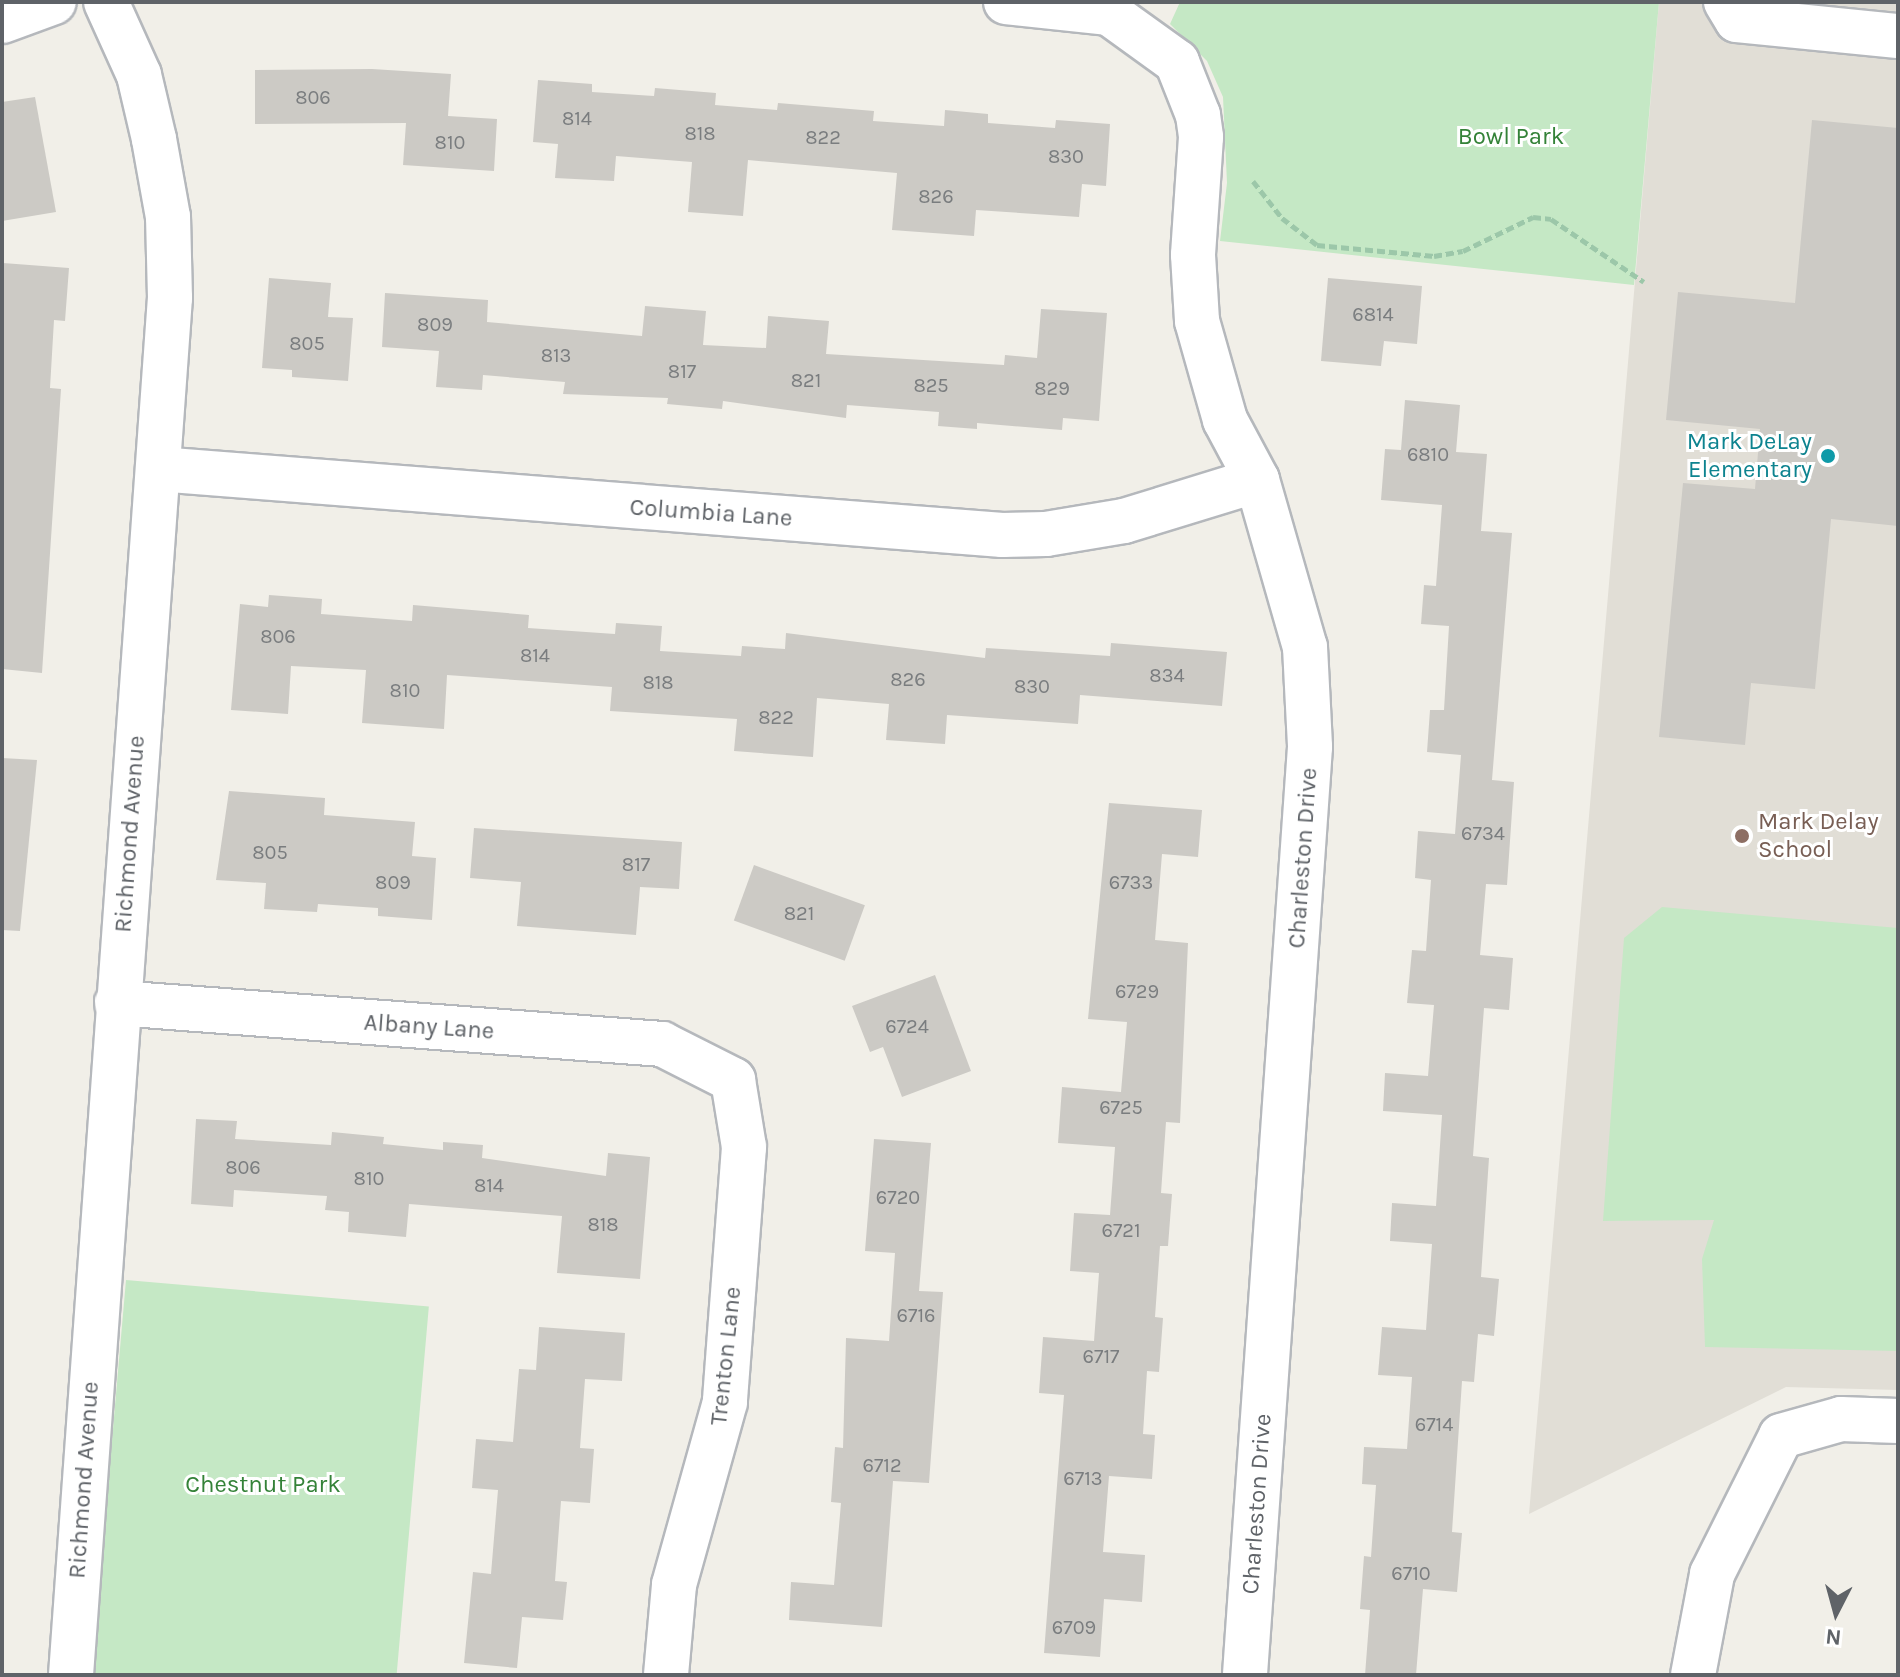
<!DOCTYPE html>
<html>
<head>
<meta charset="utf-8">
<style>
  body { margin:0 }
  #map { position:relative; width:1900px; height:1677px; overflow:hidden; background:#f1efe8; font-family:Karla,sans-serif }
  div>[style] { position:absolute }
  .education>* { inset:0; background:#e1ded6 }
  .green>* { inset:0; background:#c5e8c5; transform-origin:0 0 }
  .building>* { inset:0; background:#cccac5; transform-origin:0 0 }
  .path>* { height:5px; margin-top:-2.5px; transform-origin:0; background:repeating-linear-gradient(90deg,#9cc7a9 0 8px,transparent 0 12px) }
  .roads { filter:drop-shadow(2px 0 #b5b8bc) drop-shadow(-2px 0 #b5b8bc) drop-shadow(0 2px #b5b8bc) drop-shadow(0 -2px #b5b8bc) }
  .minor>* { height:44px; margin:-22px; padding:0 22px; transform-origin:22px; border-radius:22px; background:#fff }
  .dots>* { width:22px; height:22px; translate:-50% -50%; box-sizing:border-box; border:4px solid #fff; border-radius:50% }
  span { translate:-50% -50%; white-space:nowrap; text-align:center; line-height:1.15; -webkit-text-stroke:6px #fff; paint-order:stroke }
  .number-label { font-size:20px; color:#7a7d7f }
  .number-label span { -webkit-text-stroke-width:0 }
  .park-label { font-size:24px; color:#348238 }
  .culture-label { font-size:24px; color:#0d838f }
  .right { translate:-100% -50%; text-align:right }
  .street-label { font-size:24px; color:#5f6368 }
  .education-label { font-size:24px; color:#785e54 }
  .left { translate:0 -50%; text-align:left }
  .frame { position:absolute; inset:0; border:4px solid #5f6368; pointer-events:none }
  .north { position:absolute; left:1796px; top:1573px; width:80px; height:80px; -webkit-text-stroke:6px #fff; paint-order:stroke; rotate:186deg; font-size:22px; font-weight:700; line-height:32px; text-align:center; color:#5f6368 }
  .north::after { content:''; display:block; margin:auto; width:28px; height:36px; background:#5f6368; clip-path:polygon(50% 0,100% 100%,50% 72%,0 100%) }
</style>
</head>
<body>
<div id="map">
  <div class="education">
    <i style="clip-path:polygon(1659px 2px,1898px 2px,1898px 1390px,1786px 1387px,1529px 1514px)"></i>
  </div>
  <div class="green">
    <i style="clip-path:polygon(1180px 2px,1659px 2px,1634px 285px,1220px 241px,1227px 183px,1223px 97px,1207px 61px,1170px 24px)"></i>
    <i style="clip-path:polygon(1662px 907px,1898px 928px,1898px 1351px,1705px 1347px,1702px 1259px,1714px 1220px,1603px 1221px,1624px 938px)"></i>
    <i style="left:126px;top:1280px;width:304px;height:396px;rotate:5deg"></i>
  </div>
  <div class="building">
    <i style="clip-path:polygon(372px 69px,451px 74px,448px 116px,497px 119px,494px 171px,403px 165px,406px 123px,255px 124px,255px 70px)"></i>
    <i style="clip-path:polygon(538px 80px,592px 84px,592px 92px,654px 96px,655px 88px,716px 93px,715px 105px,777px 110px,778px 103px,874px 111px,873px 121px,944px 126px,945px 110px,988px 114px,988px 123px,1055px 128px,1056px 120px,1110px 124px,1106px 186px,1082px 184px,1079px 217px,976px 210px,974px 236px,892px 230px,897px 173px,748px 160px,743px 216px,688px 212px,692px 162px,616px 156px,614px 181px,555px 178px,558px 144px,533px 142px)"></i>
    <i style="clip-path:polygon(35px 97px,56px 212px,2px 221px,2px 102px)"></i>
    <i style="clip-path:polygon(1812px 120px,1898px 128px,1898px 526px,1831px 519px,1815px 689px,1751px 683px,1745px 745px,1659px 737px,1683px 483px,1755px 489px,1760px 429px,1666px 420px,1678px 292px,1795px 303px)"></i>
    <i style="clip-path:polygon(3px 263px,69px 268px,65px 321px,54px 320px,50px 388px,61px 389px,42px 673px,2px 669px)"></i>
    <i style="clip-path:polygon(269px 278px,331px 283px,328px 317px,353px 318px,348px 381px,292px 377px,292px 370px,262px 368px)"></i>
    <i style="clip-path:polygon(1328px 278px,1422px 286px,1417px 344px,1384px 341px,1381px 366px,1321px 361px)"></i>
    <i style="clip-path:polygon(385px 293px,488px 300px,487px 322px,642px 336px,645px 306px,706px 311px,703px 345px,766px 348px,768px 316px,829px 321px,826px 354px,1004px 365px,1005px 355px,1037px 358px,1041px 309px,1107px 313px,1099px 421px,1063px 418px,1062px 430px,977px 423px,977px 429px,938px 426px,939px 412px,847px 405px,846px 418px,723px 401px,722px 409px,667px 404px,668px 398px,563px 394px,565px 382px,483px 375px,482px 390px,436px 387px,439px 351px,382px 347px)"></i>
    <i style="clip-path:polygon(1405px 400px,1460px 405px,1456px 452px,1487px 454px,1481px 531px,1512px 533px,1492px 780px,1514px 782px,1507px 885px,1486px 884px,1480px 955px,1513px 958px,1509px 1010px,1484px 1008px,1473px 1156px,1489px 1158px,1481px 1277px,1499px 1279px,1494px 1336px,1478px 1334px,1474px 1382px,1462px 1381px,1452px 1532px,1462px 1533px,1457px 1592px,1423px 1589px,1416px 1675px,1365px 1675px,1370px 1610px,1360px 1609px,1364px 1556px,1371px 1557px,1376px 1485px,1362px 1484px,1364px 1447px,1407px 1449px,1412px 1377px,1378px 1375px,1382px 1327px,1426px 1330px,1432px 1244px,1390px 1241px,1392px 1203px,1436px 1206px,1442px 1115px,1383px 1111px,1385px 1073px,1428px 1076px,1434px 1005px,1407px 1003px,1412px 950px,1426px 951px,1431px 880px,1415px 878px,1418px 831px,1455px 834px,1461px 755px,1427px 752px,1430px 710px,1444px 710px,1449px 626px,1421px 624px,1424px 585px,1436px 586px,1442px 505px,1381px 500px,1385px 449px,1401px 450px)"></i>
    <i style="clip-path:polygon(269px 595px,322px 599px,321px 614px,412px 621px,413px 605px,529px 615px,528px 628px,615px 634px,616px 623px,662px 626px,660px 651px,741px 656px,742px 646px,785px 649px,786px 633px,985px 658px,986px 648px,1110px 656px,1111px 643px,1227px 652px,1222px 706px,1080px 695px,1078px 724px,947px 715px,945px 744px,886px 740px,889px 704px,817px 698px,813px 757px,734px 751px,737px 719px,610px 711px,612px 687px,447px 675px,444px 729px,362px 723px,366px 670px,291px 666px,288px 714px,231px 710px,240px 604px,268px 607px)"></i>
    <i style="clip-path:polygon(2px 758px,37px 760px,20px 931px,2px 930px)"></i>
    <i style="clip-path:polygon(229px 791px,325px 798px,324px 815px,415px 822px,412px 856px,436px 858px,432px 920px,378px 916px,378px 908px,318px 904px,317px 912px,264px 909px,266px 883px,216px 880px)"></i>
    <i style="clip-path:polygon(1109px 803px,1202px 810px,1198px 857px,1162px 854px,1155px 940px,1188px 943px,1180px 1123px,1166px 1122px,1161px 1193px,1172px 1194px,1168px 1246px,1160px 1246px,1155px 1317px,1163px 1318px,1159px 1372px,1147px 1371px,1143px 1434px,1155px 1435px,1152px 1479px,1109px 1476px,1103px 1552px,1145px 1555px,1142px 1602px,1104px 1599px,1100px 1657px,1044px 1653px,1064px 1395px,1039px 1393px,1043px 1337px,1094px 1341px,1099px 1273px,1070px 1271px,1074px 1213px,1110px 1215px,1115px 1147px,1058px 1143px,1062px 1087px,1121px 1092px,1127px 1022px,1088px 1019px)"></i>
    <i style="clip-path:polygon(474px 828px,682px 842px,679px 889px,640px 887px,636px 935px,517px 926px,521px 882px,470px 878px)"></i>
    <i style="left:754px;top:865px;width:118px;height:59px;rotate:20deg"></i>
    <i style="clip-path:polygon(935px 975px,971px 1071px,902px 1097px,883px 1047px,870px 1052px,852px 1006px)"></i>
    <i style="clip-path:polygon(196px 1119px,237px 1121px,235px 1139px,331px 1145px,332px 1132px,384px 1137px,383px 1144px,443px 1150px,443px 1142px,483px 1145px,482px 1158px,606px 1176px,608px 1153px,650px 1157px,640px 1279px,557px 1273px,562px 1216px,409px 1204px,406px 1237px,348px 1232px,349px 1212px,325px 1210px,327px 1196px,234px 1190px,233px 1207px,191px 1204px)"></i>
    <i style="clip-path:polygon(874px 1139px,931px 1143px,919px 1291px,943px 1292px,929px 1483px,893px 1481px,882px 1627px,789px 1620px,791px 1582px,834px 1585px,841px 1503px,831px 1502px,835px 1447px,843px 1448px,846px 1338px,889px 1341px,895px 1253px,865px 1251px)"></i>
    <i style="clip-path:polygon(539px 1327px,625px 1333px,622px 1381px,585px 1379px,580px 1448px,594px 1449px,590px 1503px,561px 1501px,555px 1581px,567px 1582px,563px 1620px,522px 1617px,517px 1668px,464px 1663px,473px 1572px,491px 1574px,498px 1490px,472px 1488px,476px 1439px,513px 1442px,519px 1369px,536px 1370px)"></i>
  </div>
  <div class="path">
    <i style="left:1253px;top:181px;width:47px;rotate:51.9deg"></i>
    <i style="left:1282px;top:218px;width:44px;rotate:37.6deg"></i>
    <i style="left:1317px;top:245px;width:118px;rotate:5.4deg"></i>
    <i style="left:1434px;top:256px;width:29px;rotate:-10deg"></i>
    <i style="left:1463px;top:251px;width:78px;rotate:-25.9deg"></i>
    <i style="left:1533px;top:217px;width:18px;rotate:6deg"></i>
    <i style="left:1551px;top:219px;width:112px;rotate:34.1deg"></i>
  </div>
  <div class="roads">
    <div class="minor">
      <i style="left:1006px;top:2px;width:104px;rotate:6.1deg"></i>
      <i style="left:1109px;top:13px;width:84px;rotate:35.8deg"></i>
      <i style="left:1177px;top:62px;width:57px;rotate:68.4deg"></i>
      <i style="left:1198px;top:115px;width:22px;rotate:82deg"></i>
      <i style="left:1201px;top:137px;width:118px;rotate:93.9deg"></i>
      <i style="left:1193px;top:255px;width:66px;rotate:86.5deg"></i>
      <i style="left:1197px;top:321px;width:103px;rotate:74.2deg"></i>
      <i style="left:1225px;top:420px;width:68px;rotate:61.9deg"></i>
      <i style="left:1257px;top:480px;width:174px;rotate:74deg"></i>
      <i style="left:1305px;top:647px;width:100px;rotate:87.1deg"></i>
      <i style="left:1310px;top:747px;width:930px;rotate:94.01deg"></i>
      <i style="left:1726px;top:2px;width:21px;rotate:59deg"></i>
      <i style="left:1737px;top:20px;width:162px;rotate:5.7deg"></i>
      <i style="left:2px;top:21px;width:55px;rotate:-20.1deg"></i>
      <i style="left:158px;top:469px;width:847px;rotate:4.47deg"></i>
      <i style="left:1002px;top:535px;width:44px;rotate:-1.3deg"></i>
      <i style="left:1046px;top:534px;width:79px;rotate:-9.5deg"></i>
      <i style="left:1124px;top:521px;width:139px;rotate:-17.1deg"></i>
      <i style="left:117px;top:1003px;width:547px;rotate:4.3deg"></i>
      <i style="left:662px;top:1044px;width:80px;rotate:26.9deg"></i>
      <i style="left:733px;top:1080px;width:68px;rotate:80.7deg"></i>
      <i style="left:744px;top:1147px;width:256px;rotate:94.3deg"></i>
      <i style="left:725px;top:1402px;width:190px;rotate:105.6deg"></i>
      <i style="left:674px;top:1585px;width:90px;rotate:95.1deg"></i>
      <i style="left:71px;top:1675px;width:1381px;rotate:-85.89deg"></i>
      <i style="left:170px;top:298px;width:81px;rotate:-91.4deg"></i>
      <i style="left:168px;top:217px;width:79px;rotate:-100.2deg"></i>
      <i style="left:154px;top:139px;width:66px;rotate:-103.2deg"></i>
      <i style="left:139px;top:75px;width:80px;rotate:-114.3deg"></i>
      <i style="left:1693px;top:1675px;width:103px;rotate:-79.3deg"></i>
      <i style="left:1712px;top:1574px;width:154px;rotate:-63.4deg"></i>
      <i style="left:1781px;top:1436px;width:62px;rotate:-15.8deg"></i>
      <i style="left:1841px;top:1419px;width:57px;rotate:2deg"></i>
    </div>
  </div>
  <div class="dots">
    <i style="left:1828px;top:456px;background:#0f9aa8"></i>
    <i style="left:1742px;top:836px;background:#8d6e63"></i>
  </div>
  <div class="number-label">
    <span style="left:313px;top:97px">806</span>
    <span style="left:577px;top:118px">814</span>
    <span style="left:700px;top:133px">818</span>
    <span style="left:823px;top:137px">822</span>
    <span style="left:450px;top:142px">810</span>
    <span style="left:1066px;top:156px">830</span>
    <span style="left:936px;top:196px">826</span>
    <span style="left:1373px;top:314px">6814</span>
    <span style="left:435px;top:324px">809</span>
    <span style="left:307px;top:343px">805</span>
    <span style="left:556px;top:355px">813</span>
    <span style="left:682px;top:371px">817</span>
    <span style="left:806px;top:380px">821</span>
    <span style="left:931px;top:385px">825</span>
    <span style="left:1052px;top:388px">829</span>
    <span style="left:1428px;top:454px">6810</span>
    <span style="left:278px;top:636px">806</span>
    <span style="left:535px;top:655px">814</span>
    <span style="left:1167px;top:675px">834</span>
    <span style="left:908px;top:679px">826</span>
    <span style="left:658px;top:682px">818</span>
    <span style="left:1032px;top:686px">830</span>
    <span style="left:405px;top:690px">810</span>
    <span style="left:776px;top:717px">822</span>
    <span style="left:1483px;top:833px">6734</span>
    <span style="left:270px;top:852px">805</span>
    <span style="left:636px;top:864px">817</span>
    <span style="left:393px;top:882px">809</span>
    <span style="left:1131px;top:882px">6733</span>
    <span style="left:799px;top:913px">821</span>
    <span style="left:1137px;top:991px">6729</span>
    <span style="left:907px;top:1026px">6724</span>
    <span style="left:1121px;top:1107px">6725</span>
    <span style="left:243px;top:1167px">806</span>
    <span style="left:369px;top:1178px">810</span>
    <span style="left:489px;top:1185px">814</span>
    <span style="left:898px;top:1197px">6720</span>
    <span style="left:603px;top:1224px">818</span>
    <span style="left:1121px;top:1230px">6721</span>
    <span style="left:916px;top:1315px">6716</span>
    <span style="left:1101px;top:1356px">6717</span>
    <span style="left:1434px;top:1424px">6714</span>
    <span style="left:882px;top:1465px">6712</span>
    <span style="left:1083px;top:1478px">6713</span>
    <span style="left:1411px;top:1573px">6710</span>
    <span style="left:1074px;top:1627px">6709</span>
  </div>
  <div class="park-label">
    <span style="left:1511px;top:137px">Bowl Park</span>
    <span style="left:263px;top:1485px">Chestnut Park</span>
  </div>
  <div class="culture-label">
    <span class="right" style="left:1812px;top:456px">Mark DeLay<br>Elementary</span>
  </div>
  <div class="street-label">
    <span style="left:711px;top:513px;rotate:4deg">Columbia Lane</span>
    <span style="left:130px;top:834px;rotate:-86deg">Richmond Avenue</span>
    <span style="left:1303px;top:858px;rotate:-86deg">Charleston Drive</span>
    <span style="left:429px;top:1027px;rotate:4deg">Albany Lane</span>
    <span style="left:726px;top:1356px;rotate:-84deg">Trenton Lane</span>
    <span style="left:84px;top:1480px;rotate:-86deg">Richmond Avenue</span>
    <span style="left:1257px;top:1504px;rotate:-86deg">Charleston Drive</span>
  </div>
  <div class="education-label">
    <span class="left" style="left:1758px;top:836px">Mark Delay<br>School</span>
  </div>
  <div class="frame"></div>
  <div class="north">N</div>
</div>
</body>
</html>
